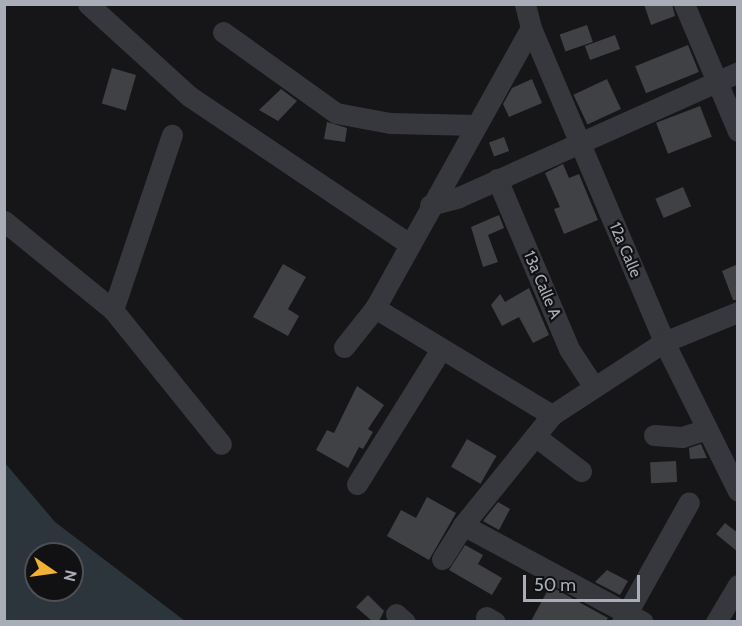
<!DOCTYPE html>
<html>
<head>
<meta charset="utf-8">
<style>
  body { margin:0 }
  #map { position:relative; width:742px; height:626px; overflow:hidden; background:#161618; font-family:Cabin,sans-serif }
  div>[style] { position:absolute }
  .water>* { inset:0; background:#2c353c }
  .building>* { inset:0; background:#404145; transform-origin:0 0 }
  .minor>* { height:21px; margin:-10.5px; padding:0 10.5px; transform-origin:10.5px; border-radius:10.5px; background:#37383d }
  span { translate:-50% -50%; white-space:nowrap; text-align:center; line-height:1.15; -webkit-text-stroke:4.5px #111113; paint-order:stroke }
  .street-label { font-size:16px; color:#a8adb8 }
  .frame { position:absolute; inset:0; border:6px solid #a8adb8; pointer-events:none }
  .north { position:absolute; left:24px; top:542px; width:60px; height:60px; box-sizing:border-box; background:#111113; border:2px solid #4d4f55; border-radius:50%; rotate:103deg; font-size:16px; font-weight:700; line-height:24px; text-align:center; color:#a8adb8 }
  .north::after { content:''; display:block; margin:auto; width:21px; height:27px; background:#f2b134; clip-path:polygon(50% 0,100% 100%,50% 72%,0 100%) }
  .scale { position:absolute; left:523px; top:575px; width:117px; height:27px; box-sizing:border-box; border:3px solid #a8adb8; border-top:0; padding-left:8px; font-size:18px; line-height:21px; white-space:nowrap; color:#a8adb8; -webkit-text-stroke:4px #111113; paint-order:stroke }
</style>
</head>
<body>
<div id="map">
  <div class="water">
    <i style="clip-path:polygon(evenodd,5px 463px,55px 522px,185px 621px,5px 621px,5px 463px,36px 554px,72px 554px,72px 590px,36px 590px,36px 554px)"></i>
  </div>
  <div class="building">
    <i style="clip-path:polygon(644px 4px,672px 4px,675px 16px,651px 25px)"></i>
    <i style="left:587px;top:25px;width:18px;height:29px;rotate:71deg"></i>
    <i style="left:615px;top:35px;width:15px;height:32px;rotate:70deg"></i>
    <i style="left:688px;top:45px;width:29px;height:57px;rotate:68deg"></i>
    <i style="left:112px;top:68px;width:25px;height:37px;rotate:16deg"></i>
    <i style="clip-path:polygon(532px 79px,542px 103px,509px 117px,503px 104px,512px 88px)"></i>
    <i style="left:607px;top:79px;width:33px;height:37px;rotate:65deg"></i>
    <i style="clip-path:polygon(281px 89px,297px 101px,278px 121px,259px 110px)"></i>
    <i style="left:700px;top:106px;width:33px;height:47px;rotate:69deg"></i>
    <i style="clip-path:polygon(327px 122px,347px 128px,345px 142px,324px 139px)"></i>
    <i style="left:504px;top:137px;width:15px;height:16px;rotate:70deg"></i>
    <i style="clip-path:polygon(563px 164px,569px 178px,579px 174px,598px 220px,564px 234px,554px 209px,560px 207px,545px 173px)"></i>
    <i style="left:683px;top:187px;width:21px;height:30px;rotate:67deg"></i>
    <i style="clip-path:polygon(499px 215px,504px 228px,488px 235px,498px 262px,483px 267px,471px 227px)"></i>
    <i style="clip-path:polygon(283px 264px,306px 277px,288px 309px,299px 316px,288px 336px,253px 317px)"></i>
    <i style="clip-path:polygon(738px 264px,738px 300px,733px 300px,722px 271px)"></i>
    <i style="clip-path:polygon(529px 288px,549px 335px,533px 343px,519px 317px,502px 326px,491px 305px,500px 294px,505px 302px)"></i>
    <i style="clip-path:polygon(357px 386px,384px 405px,368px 429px,373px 432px,363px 449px,359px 447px,348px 468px,316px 450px,327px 430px,334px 433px)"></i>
    <i style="left:467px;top:439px;width:34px;height:32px;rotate:30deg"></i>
    <i style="clip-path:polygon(701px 444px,707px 458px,690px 459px,689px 448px)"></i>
    <i style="left:676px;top:461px;width:21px;height:26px;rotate:87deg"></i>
    <i style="clip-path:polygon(427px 497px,456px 513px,429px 560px,387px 536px,401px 510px,416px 518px)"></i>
    <i style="clip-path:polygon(498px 502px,510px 509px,499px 530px,483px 521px)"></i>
    <i style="clip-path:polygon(725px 523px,738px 533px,738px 552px,716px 534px)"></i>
    <i style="clip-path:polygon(465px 545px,483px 555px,478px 564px,502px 578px,492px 595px,449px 570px)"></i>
    <i style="clip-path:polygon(607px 570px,628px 581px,620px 595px,595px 582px)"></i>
    <i style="clip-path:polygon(550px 586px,608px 618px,606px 621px,531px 621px)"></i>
    <i style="clip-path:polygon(368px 595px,384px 611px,379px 621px,372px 621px,356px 607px)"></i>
  </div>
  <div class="minor">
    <i style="left:88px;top:4px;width:137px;rotate:42.3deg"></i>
    <i style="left:189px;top:96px;width:264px;rotate:33.9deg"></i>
    <i style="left:525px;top:4px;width:25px;rotate:76deg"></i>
    <i style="left:531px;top:28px;width:341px;rotate:67deg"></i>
    <i style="left:664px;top:342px;width:166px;rotate:63.6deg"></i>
    <i style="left:684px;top:4px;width:138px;rotate:67deg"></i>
    <i style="left:223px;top:32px;width:139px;rotate:35.6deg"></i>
    <i style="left:336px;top:113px;width:55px;rotate:10.5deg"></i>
    <i style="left:390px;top:123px;width:86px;rotate:1.3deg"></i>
    <i style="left:497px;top:179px;width:185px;rotate:67deg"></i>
    <i style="left:569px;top:349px;width:45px;rotate:56.7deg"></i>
    <i style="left:430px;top:205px;width:30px;rotate:-15deg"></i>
    <i style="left:459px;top:197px;width:306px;rotate:-24.1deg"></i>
    <i style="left:4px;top:221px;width:141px;rotate:39.2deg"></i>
    <i style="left:113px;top:310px;width:172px;rotate:51.1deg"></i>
    <i style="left:375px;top:308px;width:207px;rotate:31.2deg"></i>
    <i style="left:113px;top:310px;width:185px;rotate:-71.4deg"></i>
    <i style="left:344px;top:347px;width:50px;rotate:-51.5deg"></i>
    <i style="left:375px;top:308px;width:321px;rotate:-60.9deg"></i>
    <i style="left:654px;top:435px;width:28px;rotate:4deg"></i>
    <i style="left:682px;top:437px;width:23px;rotate:-18deg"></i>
    <i style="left:535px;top:436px;width:58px;rotate:37.3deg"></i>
    <i style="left:357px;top:484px;width:159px;rotate:-58.1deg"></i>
    <i style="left:463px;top:525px;width:204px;rotate:28.3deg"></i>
    <i style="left:442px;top:559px;width:40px;rotate:-58deg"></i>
    <i style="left:463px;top:525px;width:141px;rotate:-51deg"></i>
    <i style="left:552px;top:415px;width:134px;rotate:-33.1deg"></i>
    <i style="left:664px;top:342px;width:80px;rotate:-22.1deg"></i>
    <i style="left:396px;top:614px;width:12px;rotate:42deg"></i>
    <i style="left:486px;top:617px;width:10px;rotate:29deg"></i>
    <i style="left:622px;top:622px;width:137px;rotate:-60.8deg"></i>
    <i style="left:716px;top:622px;width:43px;rotate:-59.3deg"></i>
  </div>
  <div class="street-label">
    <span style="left:625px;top:250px;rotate:67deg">12a Calle</span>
    <span style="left:542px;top:285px;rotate:67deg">13a Calle A</span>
  </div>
  <div class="frame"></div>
  <div class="north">N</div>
  <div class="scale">50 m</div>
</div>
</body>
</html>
